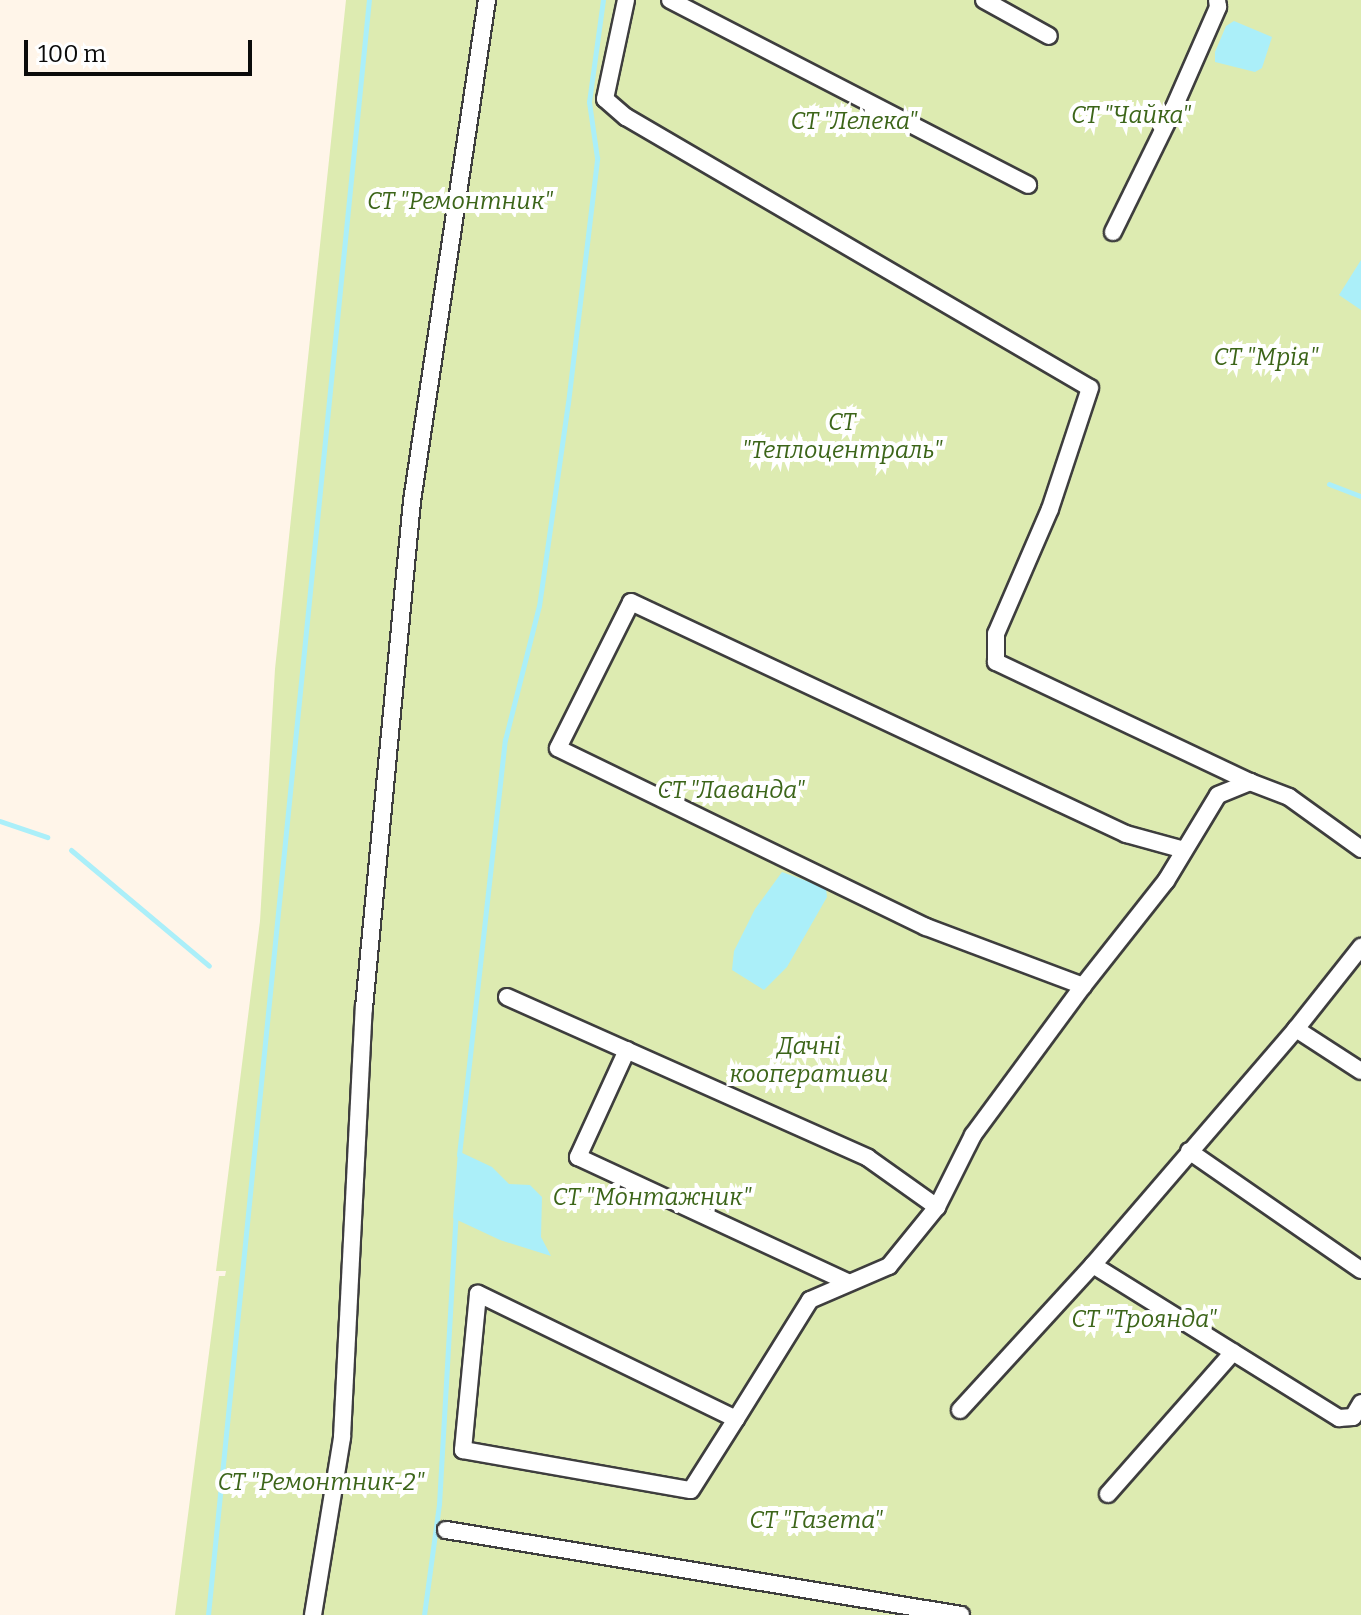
<!DOCTYPE html>
<html>
<head>
<meta charset="utf-8">
<style>
  body { margin:0 }
  #map { position:relative; width:1361px; height:1615px; overflow:hidden; background:#fff5e9; font-family:Bitter,serif }
  div>[style] { position:absolute }
  .green>* { inset:0; background:#ddebb1 }
  .water>* { inset:0; background:#abeff9 }
  .stream>* { height:5px; margin:-2.5px; padding:0 2.5px; transform-origin:2.5px; border-radius:2.5px; background:#abeff9 }
  .roads { filter:drop-shadow(2px 0 #3e3e3e) drop-shadow(-2px 0 #3e3e3e) drop-shadow(0 2px #3e3e3e) drop-shadow(0 -2px #3e3e3e) }
  .minor>* { height:16px; margin:-8px; padding:0 8px; transform-origin:8px; border-radius:8px; background:#fff }
  span { translate:-50% -50%; white-space:nowrap; text-align:center; line-height:1.15; -webkit-text-stroke:8px #fff; paint-order:stroke }
  .park-label { font-size:24px; color:#3c6519; font-style:italic }
  .scale { position:absolute; left:24px; top:40px; width:228px; height:36px; box-sizing:border-box; border:4px solid #0b0b0b; border-top:0; padding-left:10px; font-size:24px; line-height:28px; white-space:nowrap; color:#0b0b0b; -webkit-text-stroke:6px #fff; paint-order:stroke }
</style>
</head>
<body>
<div id="map">
  <div class="green">
    <i style="clip-path:polygon(346px 0,1361px 0,1361px 1615px,175px 1615px,219px 1276px,225px 1276px,226px 1271px,216px 1271px,260px 921px,275px 669px)"></i>
  </div>
  <div class="water">
    <i style="clip-path:polygon(1234px 21px,1272px 37px,1262px 68px,1255px 72px,1215px 62px,1215px 52px,1226px 26px)"></i>
    <i style="clip-path:polygon(1361px 260px,1361px 310px,1339px 295px)"></i>
    <i style="clip-path:polygon(782px 872px,826px 888px,827px 897px,787px 967px,764px 990px,732px 970px,734px 951px,755px 909px)"></i>
    <i style="clip-path:polygon(458px 1151px,492px 1167px,509px 1184px,530px 1185px,542px 1197px,541px 1237px,551px 1256px,500px 1240px,453px 1218px)"></i>
  </div>
  <div class="stream">
    <i style="left:1329px;top:484px;width:34px;rotate:21deg"></i>
    <i style="left:0;top:821px;width:50px;rotate:18.8deg"></i>
    <i style="left:71px;top:850px;width:180px;rotate:40deg"></i>
    <i style="left:459px;top:1155px;width:418px;rotate:-83.7deg"></i>
    <i style="left:505px;top:740px;width:138px;rotate:-75.8deg"></i>
    <i style="left:539px;top:606px;width:205px;rotate:-81.9deg"></i>
    <i style="left:568px;top:403px;width:247px;rotate:-83.2deg"></i>
    <i style="left:597px;top:158px;width:57px;rotate:-98.1deg"></i>
    <i style="left:589px;top:102px;width:103px;rotate:-82.2deg"></i>
    <i style="left:208px;top:1615px;width:1623px;rotate:-84.31deg"></i>
    <i style="left:424px;top:1615px;width:112px;rotate:-82.3deg"></i>
    <i style="left:439px;top:1504px;width:291px;rotate:-86.7deg"></i>
  </div>
  <div class="roads">
    <div class="minor">
      <i style="left:626px;top:0;width:101px;rotate:102deg"></i>
      <i style="left:605px;top:99px;width:28px;rotate:41deg"></i>
      <i style="left:626px;top:117px;width:537px;rotate:30.29deg"></i>
      <i style="left:1090px;top:388px;width:127px;rotate:108.3deg"></i>
      <i style="left:1050px;top:509px;width:136px;rotate:113.4deg"></i>
      <i style="left:996px;top:634px;width:28px;rotate:90deg"></i>
      <i style="left:996px;top:662px;width:281px;rotate:25.3deg"></i>
      <i style="left:670px;top:0;width:403px;rotate:27.3deg"></i>
      <i style="left:984px;top:0;width:74px;rotate:29deg"></i>
      <i style="left:1113px;top:232px;width:134px;rotate:-63.8deg"></i>
      <i style="left:1172px;top:112px;width:115px;rotate:-66.3deg"></i>
      <i style="left:1218px;top:7px;width:7px;rotate:-98deg"></i>
      <i style="left:1083px;top:986px;width:168px;rotate:-159.4deg"></i>
      <i style="left:926px;top:927px;width:409px;rotate:-154.1deg"></i>
      <i style="left:558px;top:748px;width:163px;rotate:-63.4deg"></i>
      <i style="left:631px;top:602px;width:547px;rotate:25.11deg"></i>
      <i style="left:1126px;top:834px;width:60px;rotate:15.4deg"></i>
      <i style="left:507px;top:997px;width:395px;rotate:24deg"></i>
      <i style="left:868px;top:1158px;width:85px;rotate:35.4deg"></i>
      <i style="left:1296px;top:1029px;width:77px;rotate:32.9deg"></i>
      <i style="left:627px;top:1050px;width:118px;rotate:114.6deg"></i>
      <i style="left:578px;top:1157px;width:297px;rotate:24.9deg"></i>
      <i style="left:1189px;top:1151px;width:209px;rotate:34.7deg"></i>
      <i style="left:1093px;top:1265px;width:290px;rotate:31.9deg"></i>
      <i style="left:1339px;top:1418px;width:14px;rotate:-4deg"></i>
      <i style="left:1353px;top:1417px;width:16px;rotate:-60deg"></i>
      <i style="left:960px;top:1410px;width:197px;rotate:-47.5deg"></i>
      <i style="left:1093px;top:1265px;width:311px;rotate:-49.3deg"></i>
      <i style="left:1296px;top:1029px;width:105px;rotate:-51.6deg"></i>
      <i style="left:736px;top:1419px;width:287px;rotate:-154.1deg"></i>
      <i style="left:478px;top:1294px;width:157px;rotate:95.5deg"></i>
      <i style="left:463px;top:1450px;width:231px;rotate:10deg"></i>
      <i style="left:691px;top:1490px;width:84px;rotate:-57.6deg"></i>
      <i style="left:736px;top:1419px;width:140px;rotate:-58.1deg"></i>
      <i style="left:810px;top:1300px;width:86px;rotate:-23.3deg"></i>
      <i style="left:889px;top:1266px;width:76px;rotate:-50.9deg"></i>
      <i style="left:937px;top:1207px;width:80px;rotate:-63.4deg"></i>
      <i style="left:973px;top:1135px;width:185px;rotate:-53.6deg"></i>
      <i style="left:1083px;top:986px;width:134px;rotate:-51.7deg"></i>
      <i style="left:1166px;top:881px;width:100px;rotate:-58.8deg"></i>
      <i style="left:1218px;top:795px;width:35px;rotate:-22deg"></i>
      <i style="left:1250px;top:782px;width:42px;rotate:21deg"></i>
      <i style="left:1289px;top:797px;width:89px;rotate:35.8deg"></i>
      <i style="left:1108px;top:1494px;width:189px;rotate:-48.6deg"></i>
      <i style="left:446px;top:1530px;width:522px;rotate:9.37deg"></i>
      <i style="left:313px;top:1615px;width:180px;rotate:-80.7deg"></i>
      <i style="left:342px;top:1437px;width:430px;rotate:-87.1deg"></i>
      <i style="left:364px;top:1008px;width:509px;rotate:-84.59deg"></i>
      <i style="left:412px;top:501px;width:507px;rotate:-81.49deg"></i>
    </div>
  </div>
  <div class="park-label">
    <span style="left:1131px;top:116px">СТ "Чайка"</span>
    <span style="left:854px;top:122px">СТ "Лелека"</span>
    <span style="left:460px;top:202px">СТ "Ремонтник"</span>
    <span style="left:1266px;top:358px">СТ "Мрія"</span>
    <span style="left:842px;top:437px">СТ<br>"Теплоцентраль"</span>
    <span style="left:731px;top:791px">СТ "Лаванда"</span>
    <span style="left:809px;top:1061px">Дачні<br>кооперативи</span>
    <span style="left:652px;top:1198px">СТ "Монтажник"</span>
    <span style="left:1144px;top:1320px">СТ "Троянда"</span>
    <span style="left:321px;top:1483px">СТ "Ремонтник-2"</span>
    <span style="left:816px;top:1521px">СТ "Газета"</span>
  </div>
  <div class="scale">100 m</div>
</div>
</body>
</html>
